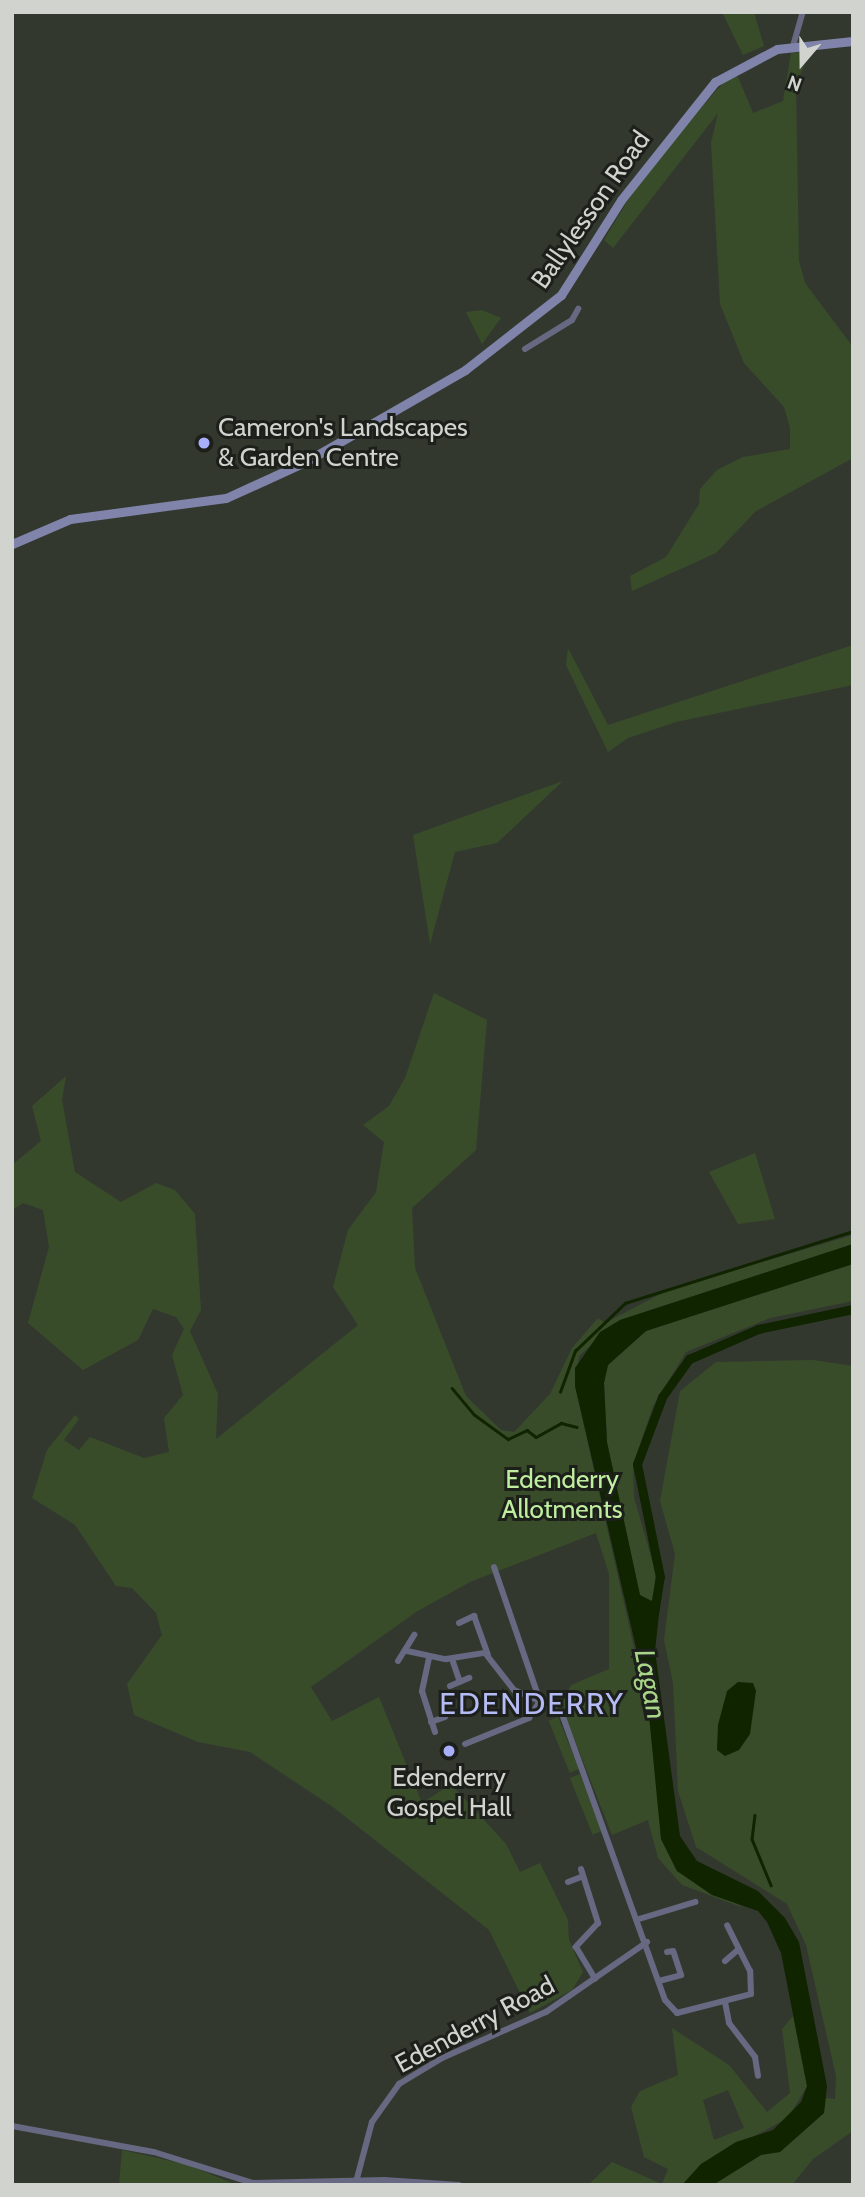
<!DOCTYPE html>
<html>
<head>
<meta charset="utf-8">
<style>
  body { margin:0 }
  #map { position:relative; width:865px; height:2197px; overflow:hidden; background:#33382f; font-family:Cabin,sans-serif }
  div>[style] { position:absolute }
  .green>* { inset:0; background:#384c2a; transform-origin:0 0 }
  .water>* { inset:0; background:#102400 }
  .stream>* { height:2.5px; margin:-1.25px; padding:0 1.25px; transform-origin:1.25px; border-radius:1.25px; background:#102400 }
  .canal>* { height:9px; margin:-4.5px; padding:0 4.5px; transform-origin:4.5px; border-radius:4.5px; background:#102400 }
  .street>* { height:6px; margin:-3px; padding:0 3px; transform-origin:3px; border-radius:3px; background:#666981 }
  .secondary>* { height:9px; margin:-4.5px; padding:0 4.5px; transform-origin:4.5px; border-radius:4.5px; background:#8084aa }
  .dots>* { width:19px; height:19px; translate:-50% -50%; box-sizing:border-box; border:4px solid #1c1f1a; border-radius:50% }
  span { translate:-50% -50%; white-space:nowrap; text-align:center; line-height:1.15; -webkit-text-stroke:6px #1c1f1a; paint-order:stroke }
  .street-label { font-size:26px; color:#d1d4ce }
  .poi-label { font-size:26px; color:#d1d4ce }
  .left { translate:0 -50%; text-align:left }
  .park-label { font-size:26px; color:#c0ee9f }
  .water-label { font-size:28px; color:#a8d587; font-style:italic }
  .quarter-label { font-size:30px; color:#b5bcf5; letter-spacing:2px }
  .frame { position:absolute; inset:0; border:14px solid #d1d4ce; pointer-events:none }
  .north { position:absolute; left:767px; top:28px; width:70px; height:70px; -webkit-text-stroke:5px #1c1f1a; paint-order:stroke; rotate:200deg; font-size:19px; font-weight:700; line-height:28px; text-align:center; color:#d1d4ce }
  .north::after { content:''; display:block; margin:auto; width:24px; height:32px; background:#d1d4ce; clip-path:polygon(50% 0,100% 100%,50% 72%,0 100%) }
</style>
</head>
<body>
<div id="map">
  <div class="green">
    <i style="clip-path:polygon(722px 12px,754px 12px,764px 46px,743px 55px)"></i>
    <i style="clip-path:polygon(810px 51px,796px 85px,799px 261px,805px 283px,853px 347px,853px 458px,756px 511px,716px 553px,632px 591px,630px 576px,666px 557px,699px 504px,700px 489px,717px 470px,743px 457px,790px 449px,790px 428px,784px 407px,744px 363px,720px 304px,711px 143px,718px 113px,613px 248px,604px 240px,643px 175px,729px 76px,738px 77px,753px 113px,783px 101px,791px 53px)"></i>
    <i style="clip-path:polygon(482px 310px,501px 318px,482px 344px,466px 312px)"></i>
    <i style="clip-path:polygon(853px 645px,853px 685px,676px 722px,628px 738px,608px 752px,566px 665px,568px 648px,608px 725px)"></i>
    <i style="clip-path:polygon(563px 781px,497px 843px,455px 852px,430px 944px,413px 835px)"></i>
    <i style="clip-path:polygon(434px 993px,487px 1020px,476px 1150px,412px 1208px,415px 1268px,466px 1396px,501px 1430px,514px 1432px,550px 1394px,572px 1348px,598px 1318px,605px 1323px,668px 1290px,853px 1235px,853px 1244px,620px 1320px,579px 1356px,575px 1386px,653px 1732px,661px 1839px,677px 1871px,744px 1908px,682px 1885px,658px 1858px,648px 1820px,612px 1835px,561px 1705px,571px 1685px,609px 1669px,609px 1574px,596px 1533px,470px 1582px,416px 1612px,311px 1687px,332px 1721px,379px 1697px,422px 1803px,451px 1784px,506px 1844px,520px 1872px,540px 1863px,568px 1920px,569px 1940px,583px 1972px,572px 1990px,530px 2013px,489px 1930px,333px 1807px,250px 1752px,198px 1742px,134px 1715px,127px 1684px,162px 1635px,156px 1613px,132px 1588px,116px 1586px,75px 1525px,32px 1498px,47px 1450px,75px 1415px,79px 1419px,64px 1440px,79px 1450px,90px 1437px,144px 1458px,169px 1452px,164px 1418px,183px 1395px,172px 1355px,184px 1329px,176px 1317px,153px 1309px,138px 1340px,83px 1370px,28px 1323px,49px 1247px,43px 1210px,23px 1203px,12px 1210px,12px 1165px,41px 1141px,32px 1106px,66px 1076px,62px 1100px,75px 1172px,121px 1202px,156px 1183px,175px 1190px,195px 1214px,201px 1310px,190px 1331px,218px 1394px,216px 1439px,358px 1325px,333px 1287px,348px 1230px,376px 1192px,384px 1142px,363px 1125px,389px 1106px,405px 1078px)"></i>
    <i style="clip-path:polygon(755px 1153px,775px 1219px,738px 1224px,709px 1172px)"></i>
    <i style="clip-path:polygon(853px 1264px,853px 1301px,770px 1318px,686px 1352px,653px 1406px,633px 1465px,634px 1497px,657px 1578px,653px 1602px,647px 1600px,640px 1595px,607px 1442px,604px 1383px,608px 1365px,646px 1331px)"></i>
    <i style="clip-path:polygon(813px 1360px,853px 1366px,853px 2131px,813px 2159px,792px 2185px,713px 2185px,761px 2155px,780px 2152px,824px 2113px,826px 2098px,835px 2099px,836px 2076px,806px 1945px,787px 1904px,696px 1847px,678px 1791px,673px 1683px,664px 1640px,675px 1554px,660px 1501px,680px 1391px,716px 1362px)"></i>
    <i style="left:558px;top:1717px;width:56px;height:10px;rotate:68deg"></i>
    <i style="left:580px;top:1774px;width:61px;height:11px;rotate:68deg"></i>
    <i style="clip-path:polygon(evenodd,793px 2016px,807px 2086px,788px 2118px,701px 2164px,682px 2185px,588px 2185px,612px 2162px,662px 2184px,668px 2169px,644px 2157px,631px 2107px,640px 2091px,678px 2075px,672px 2028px,729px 2065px,767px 2112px,790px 2093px,782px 2029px,793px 2016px,728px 2090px,744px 2128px,714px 2140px,703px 2100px,728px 2090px)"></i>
    <i style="clip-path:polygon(122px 2150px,189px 2165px,236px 2185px,119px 2185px)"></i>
  </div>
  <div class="water">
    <i style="clip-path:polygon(853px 1244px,853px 1264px,646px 1331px,608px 1365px,604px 1383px,607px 1442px,640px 1595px,660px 1605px,655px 1651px,680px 1836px,697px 1861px,758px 1891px,785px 1918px,799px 1942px,827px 2086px,824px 2113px,780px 2152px,761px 2155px,713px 2185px,682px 2185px,701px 2164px,736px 2142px,773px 2130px,801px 2102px,807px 2086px,781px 1953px,767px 1922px,758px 1911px,712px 1895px,677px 1871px,661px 1839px,647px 1695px,575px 1386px,575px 1368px,600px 1332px,620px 1320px)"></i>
    <i style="clip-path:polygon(738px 1682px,753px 1683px,756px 1691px,750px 1734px,739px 1750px,725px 1756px,717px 1750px,718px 1725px,727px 1691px)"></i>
  </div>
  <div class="stream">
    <i style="left:452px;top:1388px;width:35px;rotate:50deg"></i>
    <i style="left:475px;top:1415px;width:41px;rotate:36deg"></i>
    <i style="left:508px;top:1439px;width:21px;rotate:-25deg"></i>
    <i style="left:527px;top:1430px;width:11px;rotate:38deg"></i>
    <i style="left:536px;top:1437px;width:29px;rotate:-29deg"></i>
    <i style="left:561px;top:1423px;width:16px;rotate:14deg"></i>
    <i style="left:560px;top:1392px;width:44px;rotate:-69.9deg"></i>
    <i style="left:575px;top:1351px;width:69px;rotate:-43.8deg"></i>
    <i style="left:625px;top:1303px;width:239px;rotate:-17.5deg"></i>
    <i style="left:755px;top:1815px;width:24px;rotate:97deg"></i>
    <i style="left:752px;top:1839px;width:50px;rotate:67.6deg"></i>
  </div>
  <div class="canal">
    <i style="left:654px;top:1613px;width:36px;rotate:-81deg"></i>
    <i style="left:660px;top:1577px;width:115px;rotate:-101.5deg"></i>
    <i style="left:637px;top:1464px;width:72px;rotate:-69.5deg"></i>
    <i style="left:662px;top:1397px;width:47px;rotate:-54.6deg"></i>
    <i style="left:689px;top:1359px;width:75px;rotate:-23.5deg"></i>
    <i style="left:758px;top:1329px;width:97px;rotate:-11.9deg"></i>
  </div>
  <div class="street">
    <i style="left:793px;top:46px;width:35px;rotate:-74deg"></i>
    <i style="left:525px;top:349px;width:55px;rotate:-31.7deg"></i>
    <i style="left:572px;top:320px;width:13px;rotate:-61deg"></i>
    <i style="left:494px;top:1567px;width:142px;rotate:71.1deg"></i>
    <i style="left:540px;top:1701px;width:26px;rotate:31deg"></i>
    <i style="left:562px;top:1714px;width:304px;rotate:70.2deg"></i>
    <i style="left:665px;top:2000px;width:18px;rotate:47deg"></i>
    <i style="left:677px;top:2013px;width:76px;rotate:-14.4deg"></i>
    <i style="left:751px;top:1994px;width:23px;rotate:-92deg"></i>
    <i style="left:750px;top:1971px;width:51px;rotate:-116.6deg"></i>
    <i style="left:459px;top:1623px;width:17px;rotate:-25deg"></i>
    <i style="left:474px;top:1616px;width:41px;rotate:70.3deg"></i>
    <i style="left:407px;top:1651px;width:40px;rotate:12deg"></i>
    <i style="left:446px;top:1659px;width:39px;rotate:-9deg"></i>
    <i style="left:485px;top:1653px;width:47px;rotate:51.9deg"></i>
    <i style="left:514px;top:1690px;width:28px;rotate:23deg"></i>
    <i style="left:540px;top:1701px;width:20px;rotate:123deg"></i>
    <i style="left:529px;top:1718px;width:69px;rotate:157.9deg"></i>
    <i style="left:429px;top:1658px;width:34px;rotate:102deg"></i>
    <i style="left:422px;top:1691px;width:43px;rotate:72.4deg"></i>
    <i style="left:452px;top:1659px;width:24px;rotate:71deg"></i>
    <i style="left:398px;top:1661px;width:31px;rotate:-58deg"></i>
    <i style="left:450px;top:1686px;width:21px;rotate:-23deg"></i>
    <i style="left:431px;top:1722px;width:15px;rotate:-20deg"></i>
    <i style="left:581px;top:1869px;width:57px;rotate:72.5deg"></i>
    <i style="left:598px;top:1923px;width:33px;rotate:133deg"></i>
    <i style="left:576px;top:1947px;width:37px;rotate:59deg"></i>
    <i style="left:568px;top:1882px;width:14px;rotate:-21deg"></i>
    <i style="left:639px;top:1919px;width:59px;rotate:-16.9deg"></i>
    <i style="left:725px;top:1961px;width:18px;rotate:-41deg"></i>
    <i style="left:659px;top:1981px;width:23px;rotate:-15deg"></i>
    <i style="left:681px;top:1975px;width:25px;rotate:-108deg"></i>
    <i style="left:673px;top:1951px;width:6px;rotate:171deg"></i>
    <i style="left:725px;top:2002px;width:21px;rotate:79deg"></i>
    <i style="left:729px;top:2023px;width:43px;rotate:52.6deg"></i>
    <i style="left:755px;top:2057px;width:19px;rotate:81deg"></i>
    <i style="left:12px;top:2126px;width:144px;rotate:10.4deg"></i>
    <i style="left:154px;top:2152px;width:104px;rotate:17.4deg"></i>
    <i style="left:253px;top:2183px;width:131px;rotate:-1.3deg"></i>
    <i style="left:384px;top:2180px;width:75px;rotate:3.8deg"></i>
    <i style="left:356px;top:2182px;width:62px;rotate:-75.1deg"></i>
    <i style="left:372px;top:2122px;width:47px;rotate:-54.6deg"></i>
    <i style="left:399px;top:2084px;width:50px;rotate:-31.2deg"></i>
    <i style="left:442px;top:2058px;width:114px;rotate:-23.9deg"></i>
    <i style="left:546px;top:2012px;width:123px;rotate:-34.7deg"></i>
  </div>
  <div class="secondary">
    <i style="left:12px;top:544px;width:63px;rotate:-23.3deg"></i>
    <i style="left:70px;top:519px;width:157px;rotate:-7.7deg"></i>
    <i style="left:226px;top:498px;width:87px;rotate:-24.5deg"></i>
    <i style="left:305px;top:462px;width:185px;rotate:-29.9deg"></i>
    <i style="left:465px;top:370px;width:122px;rotate:-38deg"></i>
    <i style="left:561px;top:295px;width:112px;rotate:-57.7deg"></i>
    <i style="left:621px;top:200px;width:151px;rotate:-51.5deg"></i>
    <i style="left:715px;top:82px;width:70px;rotate:-28deg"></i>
    <i style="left:777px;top:49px;width:76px;rotate:-6deg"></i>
  </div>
  <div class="dots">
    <i style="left:204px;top:443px;background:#a8b0fc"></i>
    <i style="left:449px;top:1751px;background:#a8b0fc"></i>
  </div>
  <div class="street-label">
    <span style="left:591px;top:210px;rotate:-55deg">Ballylesson Road</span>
    <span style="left:475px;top:2025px;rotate:-28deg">Edenderry Road</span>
  </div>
  <div class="poi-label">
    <span class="left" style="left:218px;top:443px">Cameron's Landscapes<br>&amp; Garden Centre</span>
    <span style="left:449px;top:1793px">Edenderry<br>Gospel Hall</span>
  </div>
  <div class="park-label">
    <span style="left:562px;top:1495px">Edenderry<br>Allotments</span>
  </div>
  <div class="water-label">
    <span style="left:651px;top:1684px;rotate:79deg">Lagan</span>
  </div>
  <div class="quarter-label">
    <span style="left:532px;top:1704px">EDENDERRY</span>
  </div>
  <div class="frame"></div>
  <div class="north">N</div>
</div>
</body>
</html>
